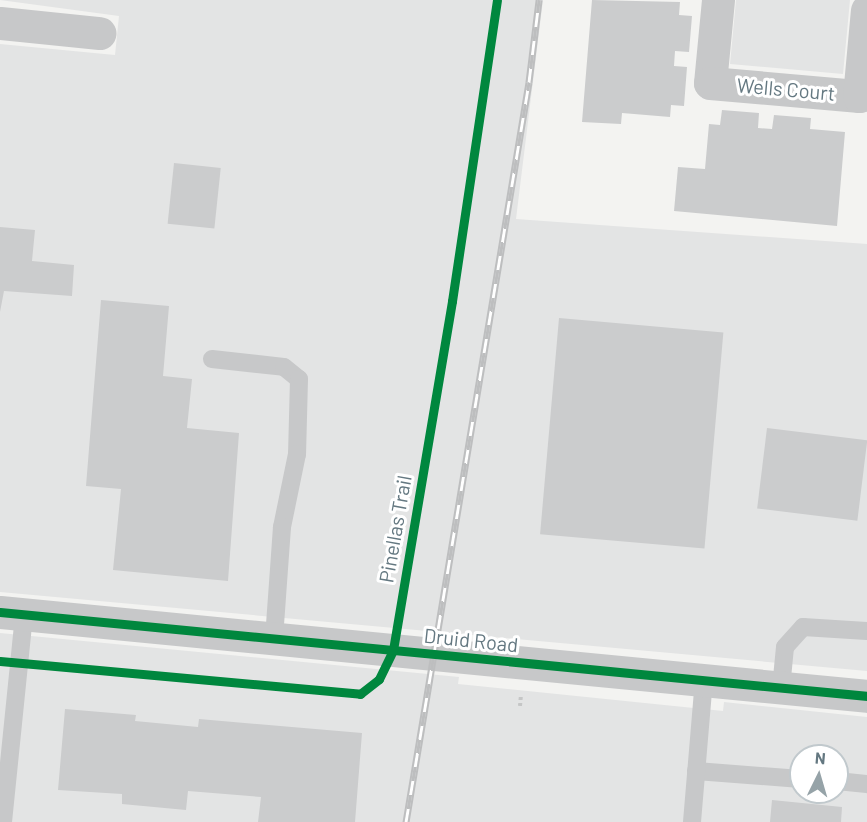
<!DOCTYPE html>
<html>
<head>
<meta charset="utf-8">
<style>
  body { margin:0 }
  #map { position:relative; width:867px; height:822px; overflow:hidden; background:#f3f3f1; font-family:Barlow,sans-serif }
  div>[style] { position:absolute }
  .built>* { inset:0; background:#e3e4e4 }
  .building>* { inset:0; background:#cbcccd; transform-origin:0 0 }
  .path>* { height:4px; margin-top:-2px; transform-origin:0; background:repeating-linear-gradient(90deg,#c5c6c6 0 3px,transparent 0 6px) }
  .service>* { height:18px; margin:-9px; padding:0 9px; transform-origin:9px; border-radius:9px; background:#c7c8c9 }
  .minor>* { height:33px; margin:-16.5px; padding:0 16.5px; transform-origin:16.5px; border-radius:16.5px; background:#c7c8c9 }
  .tertiary>* { height:33px; margin:-16.5px; padding:0 16.5px; transform-origin:16.5px; border-radius:16.5px; background:#c7c8c9 }
  .rail>* { height:7px; margin-top:-3.5px; transform-origin:0; background:repeating-linear-gradient(90deg,#fff 0 14px,#bdbebf 0 28px); box-sizing:border-box; border-block:2px solid #bdbebf }
  .cycleway>* { height:9px; margin:-4.5px; padding:0 4.5px; transform-origin:4.5px; border-radius:4.5px; background:#00873e }
  span { translate:-50% -50%; white-space:nowrap; text-align:center; line-height:1.15; -webkit-text-stroke:6px #fff; paint-order:stroke }
  .street-label { font-size:20px; color:#647881 }
  .north { position:absolute; left:789px; top:744px; width:60px; height:60px; box-sizing:border-box; background:#fff; border:2px solid #c1c9cd; border-radius:50%; rotate:5deg; font-size:16px; font-weight:700; line-height:24px; text-align:center; color:#647881 }
  .north::after { content:''; display:block; margin:auto; width:21px; height:27px; background:#96a3a8; clip-path:polygon(50% 0,100% 100%,50% 72%,0 100%) }
</style>
</head>
<body>
<div id="map">
  <div class="built">
    <i style="clip-path:polygon(0 0,543px 0,516px 219px,867px 244px,867px 671px,0 592px,0 44px,115px 55px,119px 16px)"></i>
    <i style="clip-path:polygon(736px 0,850px 0,843px 74px,730px 64px)"></i>
    <i style="clip-path:polygon(evenodd,0 633px,459px 677px,458px 684px,723px 711px,724px 702px,867px 717px,867px 822px,0 822px,0 633px,801px 756px,837px 756px,837px 792px,801px 792px,801px 756px)"></i>
  </div>
  <div class="building">
    <i style="clip-path:polygon(592px 0,680px 2px,679px 15px,692px 16px,689px 52px,675px 51px,674px 66px,687px 67px,684px 106px,671px 105px,670px 117px,622px 113px,621px 124px,582px 122px)"></i>
    <i style="clip-path:polygon(722px 110px,759px 113px,758px 128px,772px 129px,774px 115px,811px 118px,810px 129px,845px 132px,837px 226px,674px 211px,678px 167px,705px 169px,709px 124px,720px 125px)"></i>
    <i style="left:174px;top:163px;width:47px;height:61px;rotate:6deg"></i>
    <i style="clip-path:polygon(0 227px,35px 230px,32px 261px,74px 265px,72px 296px,4px 291px,0 312px)"></i>
    <i style="clip-path:polygon(101px 300px,169px 306px,163px 376px,192px 379px,187px 428px,239px 433px,228px 581px,113px 570px,121px 489px,86px 486px)"></i>
    <i style="left:559px;top:318px;width:165px;height:217px;rotate:5deg"></i>
    <i style="left:767px;top:428px;width:101px;height:81px;rotate:7deg"></i>
    <i style="clip-path:polygon(65px 709px,136px 715px,135px 721px,198px 727px,199px 719px,362px 733px,355px 822px,258px 822px,261px 797px,188px 791px,186px 810px,122px 804px,122px 794px,58px 790px)"></i>
    <i style="clip-path:polygon(772px 800px,842px 807px,841px 822px,770px 822px)"></i>
  </div>
  <div class="path">
    <i style="left:520px;top:706px;width:11px;rotate:-85deg"></i>
  </div>
  <div class="service">
    <i style="left:212px;top:359px;width:72px;rotate:6.3deg"></i>
    <i style="left:284px;top:367px;width:19px;rotate:39deg"></i>
    <i style="left:299px;top:379px;width:75px;rotate:91.5deg"></i>
    <i style="left:297px;top:454px;width:75px;rotate:101.6deg"></i>
    <i style="left:282px;top:527px;width:111px;rotate:94.1deg"></i>
    <i style="left:781px;top:688px;width:41px;rotate:-84.4deg"></i>
    <i style="left:785px;top:647px;width:27px;rotate:-48deg"></i>
    <i style="left:803px;top:627px;width:64px;rotate:3.6deg"></i>
    <i style="left:696px;top:771px;width:105px;rotate:4.4deg"></i>
    <i style="left:837px;top:781px;width:30px;rotate:6deg"></i>
    <i style="left:3px;top:822px;width:209px;rotate:-84.2deg"></i>
    <i style="left:692px;top:822px;width:143px;rotate:-85.2deg"></i>
  </div>
  <div class="minor">
    <i style="left:718px;top:0;width:83px;rotate:95.5deg"></i>
    <i style="left:710px;top:83px;width:150px;rotate:5deg"></i>
    <i style="left:859px;top:96px;width:86px;rotate:-84.7deg"></i>
    <i style="left:0;top:23px;width:100px;rotate:5.8deg"></i>
  </div>
  <div class="tertiary">
    <i style="left:0;top:612px;width:871px;rotate:5.53deg"></i>
  </div>
  <div class="rail">
    <i style="left:406px;top:822px;width:750px;rotate:-80.56deg"></i>
    <i style="left:529px;top:82px;width:83px;rotate:-83deg"></i>
  </div>
  <div class="cycleway">
    <i style="left:0;top:612px;width:871px;rotate:5.53deg"></i>
    <i style="left:0;top:661px;width:362px;rotate:5.2deg"></i>
    <i style="left:360px;top:694px;width:24px;rotate:-38deg"></i>
    <i style="left:379px;top:679px;width:32px;rotate:-64deg"></i>
    <i style="left:393px;top:650px;width:354px;rotate:-80.4deg"></i>
    <i style="left:452px;top:301px;width:304px;rotate:-81.5deg"></i>
  </div>
  <div class="street-label">
    <span style="left:786px;top:89px;rotate:5deg">Wells Court</span>
    <span style="left:395px;top:529px;rotate:-80deg">Pinellas Trail</span>
    <span style="left:471px;top:640px;rotate:6deg">Druid Road</span>
  </div>
  <div class="north">N</div>
</div>
</body>
</html>
